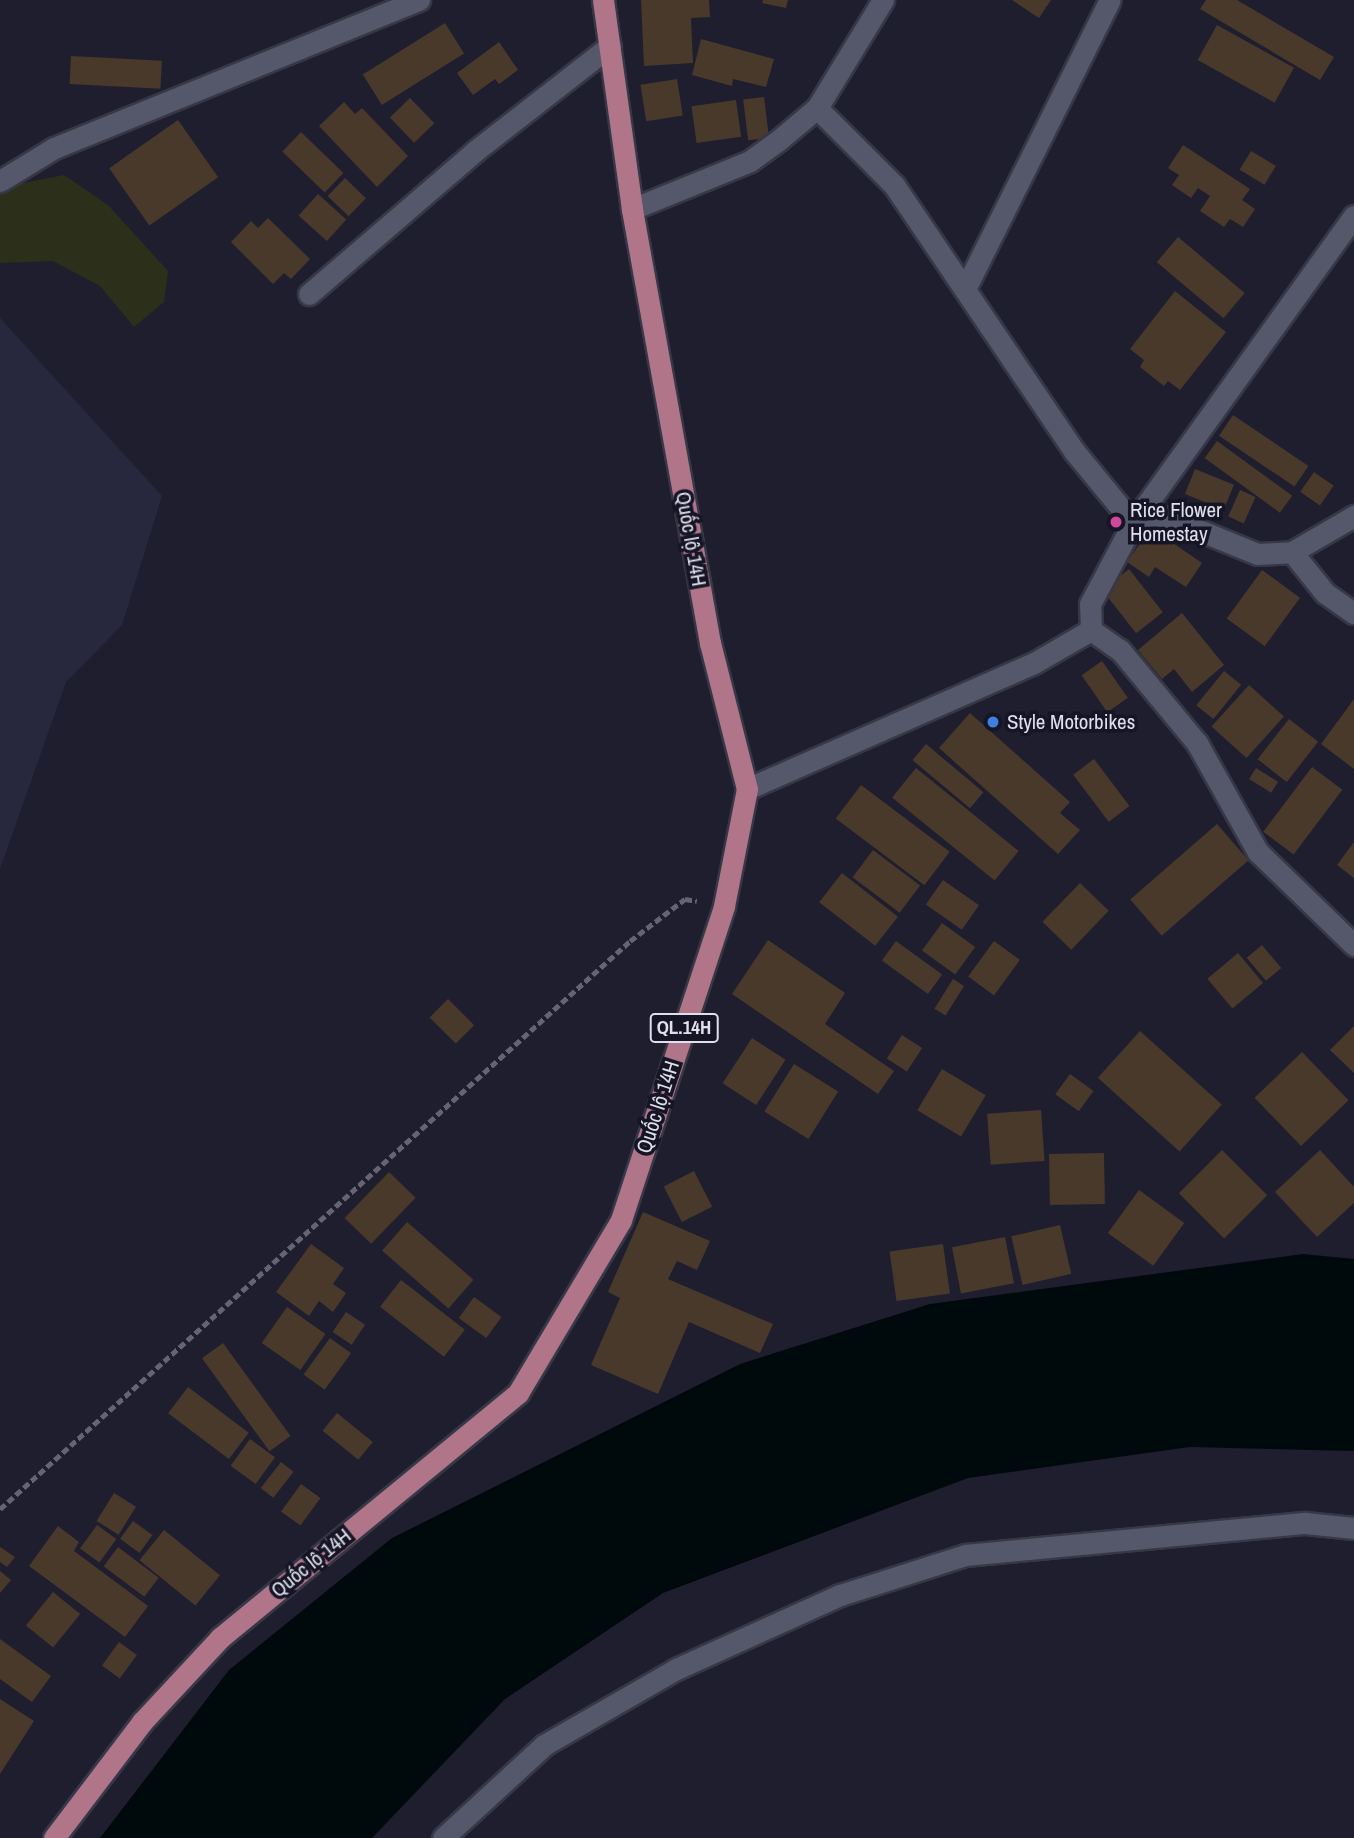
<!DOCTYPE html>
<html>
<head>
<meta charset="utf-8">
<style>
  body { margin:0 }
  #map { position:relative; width:1354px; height:1838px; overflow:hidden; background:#1e1e2f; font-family:"Archivo Narrow",sans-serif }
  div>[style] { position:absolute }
  .built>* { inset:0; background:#27283e }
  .green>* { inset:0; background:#2c2f19 }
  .water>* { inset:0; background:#00090c }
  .building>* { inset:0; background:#49392b; transform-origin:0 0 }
  .path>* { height:4.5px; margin-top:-2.25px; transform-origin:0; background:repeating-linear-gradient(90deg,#646473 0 7px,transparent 0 10.5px) }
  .roads { filter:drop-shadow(2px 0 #373846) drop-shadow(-2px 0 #373846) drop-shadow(0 2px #373846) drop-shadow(0 -2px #373846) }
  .minor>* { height:21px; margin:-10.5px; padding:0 10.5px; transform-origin:10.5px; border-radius:10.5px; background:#55576a }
  .major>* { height:21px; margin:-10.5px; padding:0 10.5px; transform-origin:10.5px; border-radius:10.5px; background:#b1758a }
  .dots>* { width:19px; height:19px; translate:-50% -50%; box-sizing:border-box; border:4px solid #151525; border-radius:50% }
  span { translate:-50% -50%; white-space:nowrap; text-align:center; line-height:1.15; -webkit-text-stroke:7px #151525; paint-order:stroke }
  .shield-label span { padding:2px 5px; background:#151525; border:2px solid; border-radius:5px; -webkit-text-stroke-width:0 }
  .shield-label { font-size:19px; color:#dfe0ec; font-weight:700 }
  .poi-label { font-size:21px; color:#dfe0ec }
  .left { translate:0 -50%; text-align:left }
  .street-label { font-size:21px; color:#dfe0ec }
</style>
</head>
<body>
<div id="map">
  <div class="built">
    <i style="clip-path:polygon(0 318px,162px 496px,122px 625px,66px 682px,0 869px)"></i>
  </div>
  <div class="green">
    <i style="clip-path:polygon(64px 175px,108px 205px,168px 271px,164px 302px,134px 327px,100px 286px,53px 261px,0 263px,0 192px,4px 187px)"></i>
  </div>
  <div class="water">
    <i style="clip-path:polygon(1303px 1254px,1354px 1259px,1354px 1451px,1190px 1447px,968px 1478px,663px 1593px,505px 1699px,372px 1838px,100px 1838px,229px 1670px,392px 1538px,740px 1364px,930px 1304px)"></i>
  </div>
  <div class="building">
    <i style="clip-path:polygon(641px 0,709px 0,710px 17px,691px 18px,693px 63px,644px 66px)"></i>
    <i style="clip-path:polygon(763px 0,788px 0,786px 8px,762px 3px)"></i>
    <i style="clip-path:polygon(1012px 0,1051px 0,1039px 18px)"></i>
    <i style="clip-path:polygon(1206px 0,1237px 0,1334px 57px,1320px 80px,1200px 9px)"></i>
    <i style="left:445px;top:23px;width:36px;height:97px;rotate:58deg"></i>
    <i style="left:1217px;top:25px;width:88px;height:40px;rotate:29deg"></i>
    <i style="clip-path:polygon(701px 39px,774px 59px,766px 87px,733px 79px,732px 86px,692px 75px)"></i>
    <i style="clip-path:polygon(499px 42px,518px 70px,499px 84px,495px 79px,473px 95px,457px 73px)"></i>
    <i style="left:71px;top:56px;width:91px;height:28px;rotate:3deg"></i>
    <i style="left:677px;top:79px;width:37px;height:37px;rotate:81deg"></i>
    <i style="left:764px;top:97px;width:41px;height:21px;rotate:83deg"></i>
    <i style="left:410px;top:98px;width:35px;height:28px;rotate:46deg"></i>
    <i style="left:736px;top:100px;width:37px;height:45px;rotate:82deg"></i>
    <i style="clip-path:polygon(344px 102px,355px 114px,362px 108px,408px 156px,377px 187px,319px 126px)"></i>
    <i style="left:178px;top:120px;width:70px;height:84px;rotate:55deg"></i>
    <i style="left:301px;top:132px;width:59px;height:27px;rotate:44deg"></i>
    <i style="clip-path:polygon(1183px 145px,1250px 189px,1242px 200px,1255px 209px,1243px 227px,1230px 219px,1224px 227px,1200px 211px,1210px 196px,1198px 188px,1191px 198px,1172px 185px,1179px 175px,1168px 168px)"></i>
    <i style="left:1251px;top:151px;width:29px;height:22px;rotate:31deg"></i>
    <i style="left:345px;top:178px;width:29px;height:25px;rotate:44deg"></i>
    <i style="left:318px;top:194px;width:38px;height:29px;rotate:42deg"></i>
    <i style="clip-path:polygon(268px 218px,310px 259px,291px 279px,284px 273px,273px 284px,231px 242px,251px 221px,258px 228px)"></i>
    <i style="left:1178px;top:237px;width:87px;height:33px;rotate:40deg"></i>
    <i style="clip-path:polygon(1175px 291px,1226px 332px,1180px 390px,1168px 381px,1164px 386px,1140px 367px,1144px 360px,1130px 349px)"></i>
    <i style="left:1233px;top:415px;width:91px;height:25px;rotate:34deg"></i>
    <i style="left:1217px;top:441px;width:93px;height:21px;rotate:36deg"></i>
    <i style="left:1195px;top:469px;width:42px;height:27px;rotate:22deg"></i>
    <i style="left:1314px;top:472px;width:24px;height:24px;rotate:35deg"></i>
    <i style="left:1240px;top:490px;width:17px;height:29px;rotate:24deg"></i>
    <i style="clip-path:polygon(1151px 528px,1202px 563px,1186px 587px,1155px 567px,1149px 577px,1127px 562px)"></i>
    <i style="left:1129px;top:569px;width:55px;height:34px;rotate:52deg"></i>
    <i style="left:1262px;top:570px;width:47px;height:60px;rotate:36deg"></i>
    <i style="clip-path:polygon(1182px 613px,1224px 665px,1192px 692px,1174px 669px,1162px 679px,1138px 650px)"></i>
    <i style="left:1102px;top:661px;width:45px;height:25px;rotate:55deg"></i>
    <i style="left:1224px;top:671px;width:22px;height:44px;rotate:39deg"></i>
    <i style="left:1249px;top:685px;width:47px;height:56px;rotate:42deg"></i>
    <i style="clip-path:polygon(1354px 699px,1354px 769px,1321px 744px)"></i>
    <i style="clip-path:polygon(970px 713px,1070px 802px,1060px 813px,1080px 830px,1058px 854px,939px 748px)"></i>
    <i style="left:1289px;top:719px;width:37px;height:51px;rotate:38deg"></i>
    <i style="left:926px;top:744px;width:75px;height:21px;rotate:40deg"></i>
    <i style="left:1094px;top:759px;width:59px;height:26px;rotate:53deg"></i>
    <i style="left:1312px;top:767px;width:38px;height:81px;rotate:37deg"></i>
    <i style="left:916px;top:768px;width:132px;height:38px;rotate:39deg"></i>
    <i style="left:1256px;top:768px;width:26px;height:13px;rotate:32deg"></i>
    <i style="left:861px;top:785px;width:111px;height:42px;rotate:37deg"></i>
    <i style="left:1217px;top:824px;width:48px;height:115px;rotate:49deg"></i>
    <i style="clip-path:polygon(1354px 842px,1354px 878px,1337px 865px)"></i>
    <i style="left:873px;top:850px;width:59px;height:34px;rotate:37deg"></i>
    <i style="left:842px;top:873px;width:71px;height:37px;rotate:38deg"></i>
    <i style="left:943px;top:880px;width:44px;height:30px;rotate:35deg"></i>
    <i style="left:1080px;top:883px;width:40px;height:54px;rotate:44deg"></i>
    <i style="left:942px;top:923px;width:41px;height:34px;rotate:36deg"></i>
    <i style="clip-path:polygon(768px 940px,845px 993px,825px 1024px,894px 1071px,878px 1094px,732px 994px)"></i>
    <i style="left:896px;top:941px;width:57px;height:24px;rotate:36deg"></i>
    <i style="left:994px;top:941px;width:32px;height:44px;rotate:36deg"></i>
    <i style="left:1262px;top:945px;width:30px;height:20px;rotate:50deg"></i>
    <i style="left:1238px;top:953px;width:39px;height:40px;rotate:50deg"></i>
    <i style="left:953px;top:979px;width:13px;height:35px;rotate:32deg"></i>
    <i style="left:448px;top:999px;width:37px;height:26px;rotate:45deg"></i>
    <i style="clip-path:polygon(1354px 1026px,1354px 1073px,1330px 1050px)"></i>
    <i style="left:1140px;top:1031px;width:110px;height:63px;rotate:42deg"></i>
    <i style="left:902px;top:1035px;width:24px;height:28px;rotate:33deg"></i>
    <i style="left:752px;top:1038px;width:40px;height:54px;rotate:33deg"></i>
    <i style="left:1302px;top:1052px;width:67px;height:66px;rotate:46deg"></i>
    <i style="left:794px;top:1064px;width:52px;height:56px;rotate:32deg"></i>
    <i style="left:942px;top:1069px;width:51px;height:48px;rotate:31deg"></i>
    <i style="left:1070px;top:1074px;width:29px;height:25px;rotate:36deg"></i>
    <i style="left:1041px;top:1110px;width:51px;height:54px;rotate:86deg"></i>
    <i style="left:1222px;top:1150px;width:64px;height:61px;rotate:45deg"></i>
    <i style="clip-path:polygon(1320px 1150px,1354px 1187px,1354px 1203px,1317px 1237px,1275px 1192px)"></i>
    <i style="left:1104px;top:1153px;width:51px;height:55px;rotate:89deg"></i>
    <i style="left:694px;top:1171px;width:40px;height:34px;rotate:63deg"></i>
    <i style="left:389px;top:1172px;width:37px;height:64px;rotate:44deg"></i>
    <i style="left:1139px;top:1190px;width:56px;height:53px;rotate:36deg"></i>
    <i style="clip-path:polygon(643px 1212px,710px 1241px,697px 1270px,677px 1261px,668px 1279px,773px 1324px,760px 1353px,689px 1322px,658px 1394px,591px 1365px,620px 1298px,608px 1292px)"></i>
    <i style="left:407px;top:1222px;width:88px;height:38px;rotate:41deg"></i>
    <i style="left:1060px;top:1225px;width:50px;height:50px;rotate:77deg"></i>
    <i style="left:1005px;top:1237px;width:47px;height:54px;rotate:79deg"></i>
    <i style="clip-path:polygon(311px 1244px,344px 1268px,333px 1284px,346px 1293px,333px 1312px,319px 1301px,309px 1316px,276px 1292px)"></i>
    <i style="left:943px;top:1244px;width:50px;height:54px;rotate:82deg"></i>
    <i style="left:401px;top:1280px;width:81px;height:34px;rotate:38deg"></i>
    <i style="left:474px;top:1297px;width:34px;height:26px;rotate:36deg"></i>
    <i style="left:287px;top:1307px;width:47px;height:44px;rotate:35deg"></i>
    <i style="left:346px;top:1312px;width:23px;height:24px;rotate:34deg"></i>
    <i style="left:330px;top:1338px;width:26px;height:45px;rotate:36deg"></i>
    <i style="left:223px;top:1343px;width:115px;height:26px;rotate:54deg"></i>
    <i style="left:188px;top:1387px;width:76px;height:33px;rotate:37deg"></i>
    <i style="left:337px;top:1413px;width:46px;height:23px;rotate:39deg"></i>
    <i style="left:250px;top:1439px;width:31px;height:33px;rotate:36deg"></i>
    <i style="left:281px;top:1462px;width:16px;height:33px;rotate:38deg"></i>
    <i style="left:301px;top:1484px;width:24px;height:34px;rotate:36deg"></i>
    <i style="left:114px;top:1493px;width:26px;height:33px;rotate:32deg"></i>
    <i style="left:133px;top:1521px;width:24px;height:22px;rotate:36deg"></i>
    <i style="left:97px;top:1525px;width:24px;height:29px;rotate:36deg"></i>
    <i style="clip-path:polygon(58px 1526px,79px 1542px,74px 1551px,148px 1606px,125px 1637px,29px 1566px)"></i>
    <i style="left:164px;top:1530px;width:72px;height:39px;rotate:39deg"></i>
    <i style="clip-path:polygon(0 1547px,15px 1557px,7px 1567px,0 1562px)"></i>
    <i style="left:118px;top:1547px;width:51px;height:24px;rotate:37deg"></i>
    <i style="clip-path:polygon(0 1571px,11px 1580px,0 1593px)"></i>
    <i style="left:53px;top:1592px;width:35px;height:43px;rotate:39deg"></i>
    <i style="clip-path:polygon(0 1639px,51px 1676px,32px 1702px,0 1679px)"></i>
    <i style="left:119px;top:1642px;width:22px;height:29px;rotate:36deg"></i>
    <i style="clip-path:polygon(0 1699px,34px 1721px,0 1774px)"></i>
  </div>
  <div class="path">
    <i style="left:0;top:1509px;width:848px;rotate:-42.04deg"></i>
    <i style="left:630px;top:941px;width:69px;rotate:-37.4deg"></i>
    <i style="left:685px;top:899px;width:12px;rotate:9deg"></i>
  </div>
  <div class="roads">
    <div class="minor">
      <i style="left:817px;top:108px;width:109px;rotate:45deg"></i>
      <i style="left:894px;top:185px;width:321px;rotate:55.9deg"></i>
      <i style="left:1074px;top:451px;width:93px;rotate:50.7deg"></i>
      <i style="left:0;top:181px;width:63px;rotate:-31.4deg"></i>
      <i style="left:54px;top:148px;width:394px;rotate:-22.1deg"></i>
      <i style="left:632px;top:209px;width:127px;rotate:-22.1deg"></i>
      <i style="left:750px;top:161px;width:37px;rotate:-36deg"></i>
      <i style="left:780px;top:139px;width:48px;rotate:-40deg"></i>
      <i style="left:817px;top:108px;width:127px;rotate:-58.6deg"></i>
      <i style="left:965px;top:289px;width:323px;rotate:-63.4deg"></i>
      <i style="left:309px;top:294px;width:219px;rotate:-40.7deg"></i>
      <i style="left:475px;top:151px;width:171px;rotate:-37.9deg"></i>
      <i style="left:1133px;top:523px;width:35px;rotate:-10deg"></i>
      <i style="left:1167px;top:517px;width:97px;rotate:22.3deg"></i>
      <i style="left:1257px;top:554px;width:35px;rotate:-3deg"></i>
      <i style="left:1292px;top:552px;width:72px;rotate:-30.1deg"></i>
      <i style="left:1292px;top:552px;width:53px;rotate:51.2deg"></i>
      <i style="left:1325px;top:593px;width:35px;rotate:35deg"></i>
      <i style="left:1091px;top:630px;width:35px;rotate:35deg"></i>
      <i style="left:1120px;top:650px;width:121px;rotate:50.4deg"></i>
      <i style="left:1197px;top:743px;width:125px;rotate:60.8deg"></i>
      <i style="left:1258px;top:852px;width:134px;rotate:44.1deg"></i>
      <i style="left:747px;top:789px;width:313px;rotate:-23.7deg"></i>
      <i style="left:1034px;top:663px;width:66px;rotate:-30.1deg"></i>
      <i style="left:1091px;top:630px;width:26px;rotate:-92deg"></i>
      <i style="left:1090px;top:604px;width:92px;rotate:-62deg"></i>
      <i style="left:1133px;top:523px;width:378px;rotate:-54.3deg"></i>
      <i style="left:443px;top:1838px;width:137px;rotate:-42.6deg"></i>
      <i style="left:544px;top:1745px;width:152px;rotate:-29.9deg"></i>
      <i style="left:676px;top:1669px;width:180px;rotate:-24.3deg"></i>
      <i style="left:840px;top:1595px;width:131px;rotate:-17.7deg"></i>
      <i style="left:965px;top:1555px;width:342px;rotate:-5.4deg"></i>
      <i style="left:1305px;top:1523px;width:49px;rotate:5.8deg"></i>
    </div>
    <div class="major">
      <i style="left:54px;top:1838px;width:146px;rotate:-52.8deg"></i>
      <i style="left:142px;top:1722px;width:115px;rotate:-47.1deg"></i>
      <i style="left:220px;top:1638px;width:386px;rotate:-39.4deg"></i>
      <i style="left:518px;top:1393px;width:201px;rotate:-59.2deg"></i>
      <i style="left:621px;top:1220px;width:330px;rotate:-71.8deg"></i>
      <i style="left:724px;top:906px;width:119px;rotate:-78.9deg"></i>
      <i style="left:747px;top:789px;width:151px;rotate:-104.2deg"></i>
      <i style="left:710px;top:643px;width:441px;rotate:-100.2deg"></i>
      <i style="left:632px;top:209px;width:211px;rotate:-97.9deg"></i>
    </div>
  </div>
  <div class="dots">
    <i style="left:1116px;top:522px;background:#d1479c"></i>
    <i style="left:993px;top:722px;background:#3f7fe0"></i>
  </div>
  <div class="shield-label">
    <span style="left:684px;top:1028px">QL.14H</span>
  </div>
  <div class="poi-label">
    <span class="left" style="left:1130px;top:522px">Rice Flower<br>Homestay</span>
    <span class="left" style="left:1007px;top:722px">Style Motorbikes</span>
  </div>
  <div class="street-label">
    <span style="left:691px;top:539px;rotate:80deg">Quốc lộ 14H</span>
    <span style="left:658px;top:1107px;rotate:-72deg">Quốc lộ 14H</span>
    <span style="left:311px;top:1563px;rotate:-39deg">Quốc lộ 14H</span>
  </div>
</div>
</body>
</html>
